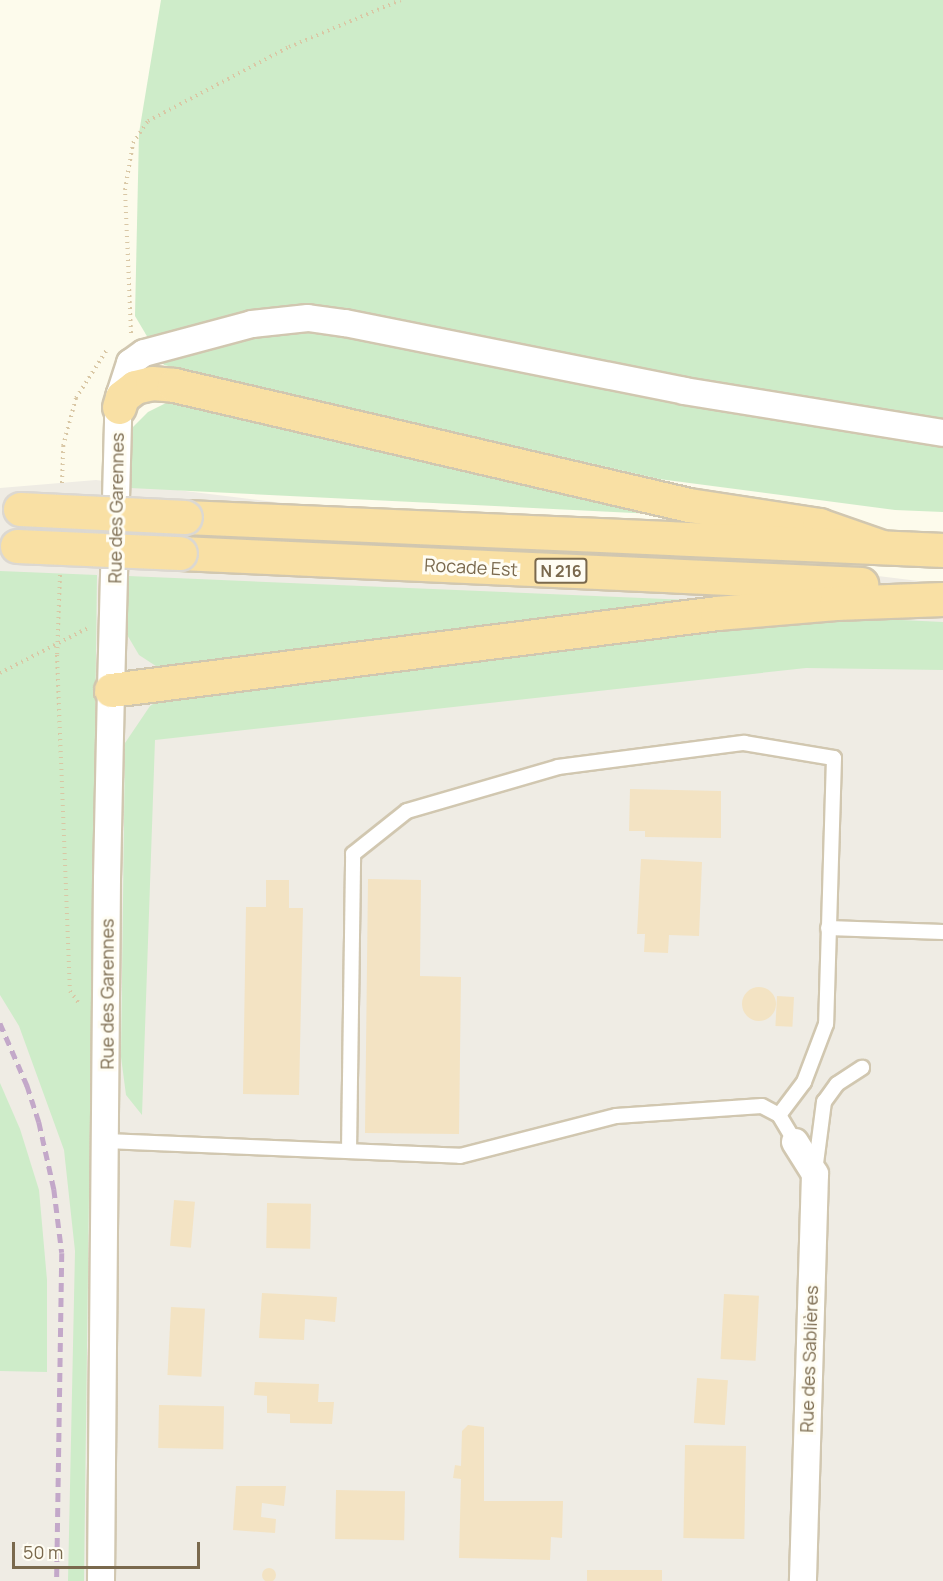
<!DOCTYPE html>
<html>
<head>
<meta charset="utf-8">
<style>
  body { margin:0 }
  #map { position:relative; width:943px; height:1581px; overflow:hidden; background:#fdfbec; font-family:Manrope,sans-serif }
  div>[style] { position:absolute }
  .industrial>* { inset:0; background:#efece4 }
  .green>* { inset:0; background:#ceecc9 }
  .building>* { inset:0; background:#f3e3c3; transform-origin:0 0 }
  .round { border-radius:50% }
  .path>* { height:4px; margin-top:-2px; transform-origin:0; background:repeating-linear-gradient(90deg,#d9c7a5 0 1.5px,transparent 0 6px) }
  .roads { filter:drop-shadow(2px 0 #d1c7b0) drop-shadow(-2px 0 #d1c7b0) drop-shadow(0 2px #d1c7b0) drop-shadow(0 -2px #d1c7b0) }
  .service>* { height:14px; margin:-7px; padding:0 7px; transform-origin:7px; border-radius:7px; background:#fff }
  .minor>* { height:26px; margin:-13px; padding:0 13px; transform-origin:13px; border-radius:13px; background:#fff }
  .trunk>* { height:33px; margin:-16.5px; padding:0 16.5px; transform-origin:16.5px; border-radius:16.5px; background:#f9e0a4 }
  .rail>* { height:4.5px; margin-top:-2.25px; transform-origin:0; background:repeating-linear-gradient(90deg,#c3a8c9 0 9px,transparent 0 15px) }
  .bridges { filter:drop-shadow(2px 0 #dcd8d1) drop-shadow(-2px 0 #dcd8d1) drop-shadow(0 2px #dcd8d1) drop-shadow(0 -2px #dcd8d1) }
  .trunk-bridge>* { height:33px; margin:-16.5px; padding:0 16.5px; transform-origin:16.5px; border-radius:16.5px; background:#f9e0a4 }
  span { translate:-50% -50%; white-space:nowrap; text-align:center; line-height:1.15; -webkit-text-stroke:6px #fffdf3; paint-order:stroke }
  .shield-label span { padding:2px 4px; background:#fffdf3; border:2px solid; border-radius:4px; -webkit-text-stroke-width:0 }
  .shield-label { font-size:16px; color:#7a694d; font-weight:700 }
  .street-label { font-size:18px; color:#7a694d }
  .scale { position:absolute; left:12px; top:1542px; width:188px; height:27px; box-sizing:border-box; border:3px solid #7a694d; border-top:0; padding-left:8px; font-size:18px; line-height:21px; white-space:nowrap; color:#7a694d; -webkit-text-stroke:4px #fffdf3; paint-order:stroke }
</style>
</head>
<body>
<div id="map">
  <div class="industrial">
    <i style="clip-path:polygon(96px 480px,943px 584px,943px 1581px,0 1581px,0 488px)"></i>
  </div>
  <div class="green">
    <i style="clip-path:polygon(161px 0,943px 0,943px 512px,895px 510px,659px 479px,164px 365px,135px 316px,139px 133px)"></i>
    <i style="clip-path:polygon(174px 399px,674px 515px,130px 488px,131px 429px,148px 412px)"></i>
    <i style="clip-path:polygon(0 571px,97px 575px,84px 1581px,68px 1581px,75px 1251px,64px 1150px,19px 1026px,0 995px)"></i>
    <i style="clip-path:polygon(128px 576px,712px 601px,162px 670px,139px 655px,126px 633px)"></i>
    <i style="clip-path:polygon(881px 619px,943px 622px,943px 670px,806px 668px,155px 740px,142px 1115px,126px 1095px,121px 1057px,125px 743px,150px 706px,176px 689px,722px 630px)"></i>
    <i style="clip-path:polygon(0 1083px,20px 1129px,39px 1190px,47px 1280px,47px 1372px,0 1371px)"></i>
  </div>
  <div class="building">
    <i style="clip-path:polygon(630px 789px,721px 791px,721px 838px,645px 837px,645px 831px,629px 831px)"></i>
    <i style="clip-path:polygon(641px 859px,702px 862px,699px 936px,669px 935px,668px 953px,644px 952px,645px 934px,637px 934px)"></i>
    <i style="clip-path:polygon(368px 879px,421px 880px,420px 976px,461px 977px,459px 1134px,365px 1133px)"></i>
    <i style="clip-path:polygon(266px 880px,289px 880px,289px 908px,303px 908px,299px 1095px,243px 1094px,246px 907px,266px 907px)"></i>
    <i class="round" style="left:742px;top:987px;width:34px;height:34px"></i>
    <i style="left:777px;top:996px;width:17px;height:30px;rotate:3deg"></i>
    <i style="left:174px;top:1200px;width:21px;height:46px;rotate:5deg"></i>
    <i style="left:267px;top:1203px;width:44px;height:45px;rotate:1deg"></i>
    <i style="clip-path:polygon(262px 1293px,337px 1297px,335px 1322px,305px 1319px,304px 1340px,259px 1338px)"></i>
    <i style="left:724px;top:1294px;width:35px;height:65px;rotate:3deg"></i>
    <i style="left:171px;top:1307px;width:34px;height:68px;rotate:3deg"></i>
    <i style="left:697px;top:1378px;width:31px;height:45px;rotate:4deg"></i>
    <i style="clip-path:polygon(255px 1382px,319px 1384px,318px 1402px,334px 1402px,332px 1424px,290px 1423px,290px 1414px,267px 1413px,267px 1396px,254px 1395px)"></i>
    <i style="left:159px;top:1405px;width:65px;height:43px;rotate:1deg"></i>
    <i style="clip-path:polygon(468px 1425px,484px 1427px,484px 1501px,563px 1501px,562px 1538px,551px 1537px,550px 1560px,459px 1558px,461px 1479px,453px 1478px,455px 1465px,461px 1466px,462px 1431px)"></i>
    <i style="left:685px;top:1445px;width:61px;height:93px;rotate:1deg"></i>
    <i style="clip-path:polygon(236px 1486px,286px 1486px,284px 1506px,262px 1503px,261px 1517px,276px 1519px,275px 1533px,233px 1530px)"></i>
    <i style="left:336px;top:1490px;width:69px;height:49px;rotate:1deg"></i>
    <i class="round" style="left:262px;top:1568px;width:14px;height:14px"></i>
    <i style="left:587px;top:1570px;width:75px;height:11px"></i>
  </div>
  <div class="path">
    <i style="left:131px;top:333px;width:143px;rotate:-92.4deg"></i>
    <i style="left:125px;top:190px;width:48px;rotate:-80.3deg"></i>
    <i style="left:133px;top:143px;width:27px;rotate:-56deg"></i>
    <i style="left:148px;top:121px;width:159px;rotate:-27.7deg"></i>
    <i style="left:289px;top:47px;width:121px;rotate:-22.8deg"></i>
    <i style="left:62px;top:483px;width:37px;rotate:-88deg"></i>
    <i style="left:63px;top:446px;width:50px;rotate:-74.8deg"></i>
    <i style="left:76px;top:398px;width:56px;rotate:-57.4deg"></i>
    <i style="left:60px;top:575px;width:80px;rotate:92.1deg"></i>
    <i style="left:57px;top:655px;width:336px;rotate:87.8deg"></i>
    <i style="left:70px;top:991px;width:17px;rotate:54deg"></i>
    <i style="left:0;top:673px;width:99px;rotate:-27.1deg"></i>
  </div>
  <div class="roads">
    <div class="service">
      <i style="left:828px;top:928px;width:115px;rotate:2deg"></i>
      <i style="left:106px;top:1141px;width:354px;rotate:2.4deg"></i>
      <i style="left:460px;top:1156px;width:161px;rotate:-14.4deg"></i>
      <i style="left:616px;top:1116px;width:146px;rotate:-3.9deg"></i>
      <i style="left:762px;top:1106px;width:19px;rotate:28deg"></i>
      <i style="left:779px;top:1115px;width:31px;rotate:59deg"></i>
      <i style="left:349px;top:1151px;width:297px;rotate:-89.2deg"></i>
      <i style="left:353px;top:854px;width:69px;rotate:-38.5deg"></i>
      <i style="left:407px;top:811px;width:157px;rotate:-16.2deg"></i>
      <i style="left:558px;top:767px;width:188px;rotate:-7.4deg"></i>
      <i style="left:744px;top:743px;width:91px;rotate:9.5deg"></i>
      <i style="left:834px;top:758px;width:266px;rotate:91.7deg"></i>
      <i style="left:826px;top:1024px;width:62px;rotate:110.8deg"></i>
      <i style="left:804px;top:1082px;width:41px;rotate:127.1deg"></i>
      <i style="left:815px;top:1171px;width:70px;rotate:-82.6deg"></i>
      <i style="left:824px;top:1102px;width:22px;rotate:-54deg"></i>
      <i style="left:837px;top:1084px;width:30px;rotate:-33deg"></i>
    </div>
    <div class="minor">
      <i style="left:795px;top:1142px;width:38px;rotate:58deg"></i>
      <i style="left:815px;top:1174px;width:407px;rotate:91.7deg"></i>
      <i style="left:101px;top:1581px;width:702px;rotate:-89.51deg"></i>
      <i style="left:107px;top:879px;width:189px;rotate:-88.8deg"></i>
      <i style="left:111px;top:690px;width:270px;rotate:-88.5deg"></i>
      <i style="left:118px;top:420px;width:26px;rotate:-86deg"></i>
      <i style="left:120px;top:394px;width:33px;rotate:-72deg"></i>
      <i style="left:130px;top:363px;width:17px;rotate:-36deg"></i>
      <i style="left:144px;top:353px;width:112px;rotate:-15deg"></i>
      <i style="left:252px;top:324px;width:56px;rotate:-6.1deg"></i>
      <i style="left:308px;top:318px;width:37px;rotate:8deg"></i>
      <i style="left:345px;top:323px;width:346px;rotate:11.3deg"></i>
      <i style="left:684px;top:391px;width:262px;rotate:9.2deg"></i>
    </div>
    <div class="trunk">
      <i style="left:119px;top:407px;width:10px;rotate:-73deg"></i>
      <i style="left:122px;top:397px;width:16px;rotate:-38deg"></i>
      <i style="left:135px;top:387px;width:17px;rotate:-13deg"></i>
      <i style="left:152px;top:383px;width:22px;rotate:5deg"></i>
      <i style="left:174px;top:385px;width:529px;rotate:13.12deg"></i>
      <i style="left:689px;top:505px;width:132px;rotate:8.7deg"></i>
      <i style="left:819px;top:525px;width:67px;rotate:19.2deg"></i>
      <i style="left:185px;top:517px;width:759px;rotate:2.49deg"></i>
      <i style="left:180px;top:553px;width:682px;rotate:2.61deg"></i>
      <i style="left:111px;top:690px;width:611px;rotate:-7.24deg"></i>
      <i style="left:717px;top:613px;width:119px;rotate:-4.8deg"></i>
      <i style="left:836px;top:603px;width:107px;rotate:-2.1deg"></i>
    </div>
  </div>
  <div class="rail">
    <i style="left:0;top:1023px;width:68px;rotate:66.5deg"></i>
    <i style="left:27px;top:1085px;width:39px;rotate:72deg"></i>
    <i style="left:39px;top:1122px;width:69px;rotate:77.4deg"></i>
    <i style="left:54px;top:1189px;width:64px;rotate:82.9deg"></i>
    <i style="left:62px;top:1253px;width:328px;rotate:90.9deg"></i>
  </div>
  <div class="bridges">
    <div class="trunk-bridge">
      <i style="left:20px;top:509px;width:165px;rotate:2.8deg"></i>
      <i style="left:17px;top:546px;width:163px;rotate:2.5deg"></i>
    </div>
  </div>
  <div class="shield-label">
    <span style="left:561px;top:571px">N 216</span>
  </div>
  <div class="street-label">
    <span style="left:116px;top:508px;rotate:-89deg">Rue des Garennes</span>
    <span style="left:471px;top:567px;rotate:3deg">Rocade Est</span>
    <span style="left:107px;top:994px;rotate:-90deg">Rue des Garennes</span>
    <span style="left:809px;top:1359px;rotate:-88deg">Rue des Sablières</span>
  </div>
  <div class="scale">50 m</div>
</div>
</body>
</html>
